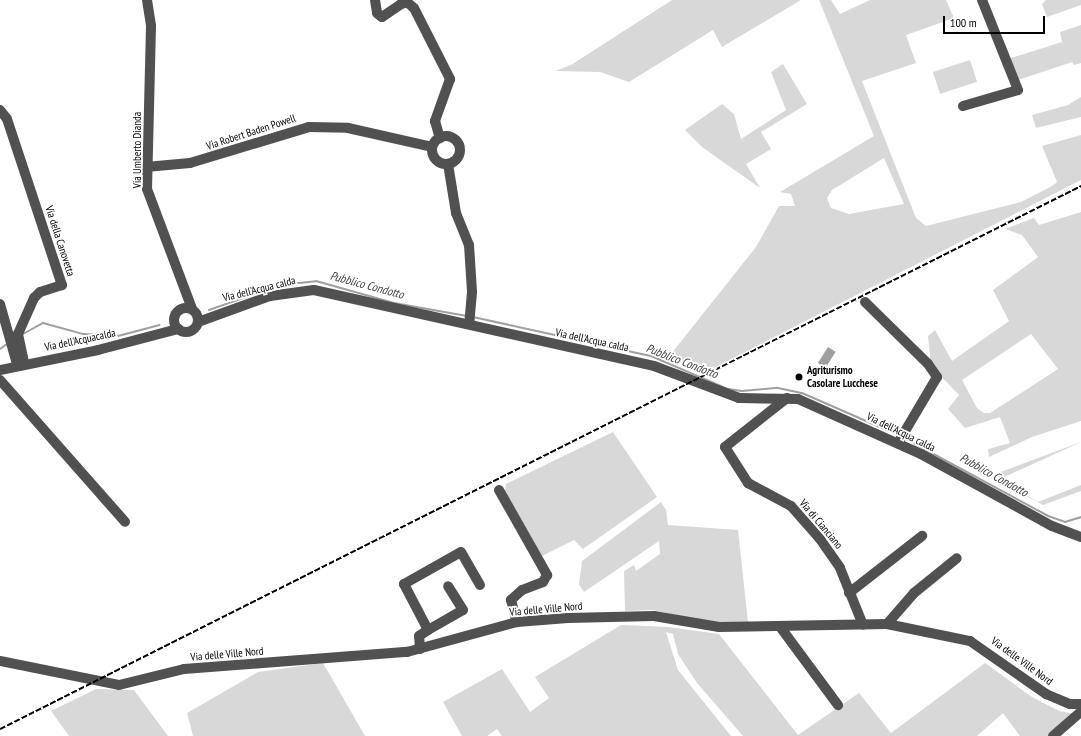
<!DOCTYPE html>
<html>
<head>
<meta charset="utf-8">
<style>
  body { margin:0 }
  #map { position:relative; width:1081px; height:736px; overflow:hidden; background:#fff; font-family:"PT Sans Narrow",sans-serif }
  div>[style] { position:absolute }
  .green>* { inset:0; background:#d8d8d8; transform-origin:0 0 }
  .water>* { inset:0; background:#9f9f9f; transform-origin:0 0 }
  .stream>* { height:2px; margin:-1px; padding:0 1px; transform-origin:1px; border-radius:1px; background:#9f9f9f }
  .minor>* { height:10px; margin:-5px; padding:0 5px; transform-origin:5px; border-radius:5px; background:#515151 }
  .minor>.ring { margin:-5px; padding:0; box-sizing:content-box; background:none; border:10px solid #515151; border-radius:50% }
  .rail>* { height:2px; margin-top:-1px; transform-origin:0; background:repeating-linear-gradient(90deg,#000 0 6px,transparent 0 8px) }
  .dots>* { width:11px; height:11px; translate:-50% -50%; box-sizing:border-box; border:2px solid #fff; border-radius:50% }
  span { translate:-50% -50%; white-space:nowrap; text-align:center; line-height:1.15; -webkit-text-stroke:3.5px #fff; paint-order:stroke }
  .street-label { font-size:11px; color:#000 }
  .poi-label { font-size:11px; color:#000; font-weight:700 }
  .left { translate:0 -50%; text-align:left }
  .water-label { font-size:12px; color:#404040; font-style:italic }
  .scale { position:absolute; left:943px; top:16px; width:102px; height:18px; box-sizing:border-box; border:2px solid #000; border-top:0; padding-left:5px; font-size:12px; line-height:14px; white-space:nowrap; color:#000; -webkit-text-stroke:3px #fff; paint-order:stroke }
</style>
</head>
<body>
<div id="map">
  <div class="green">
    <i style="clip-path:polygon(672px 0,801px 0,722px 47px,713px 30px,629px 82px,600px 72px,555px 71px,571px 65px)"></i>
    <i style="clip-path:polygon(evenodd,819px 0,831px 0,840px 14px,870px 0,946px 0,954px 18px,906px 35px,916px 63px,862px 81px,916px 218px,926px 226px,1021px 202px,1052px 186px,1057px 182px,1042px 146px,1081px 135px,1081px 180px,704px 373px,671px 354px,756px 247px,779px 206px,795px 206px,791px 194px,780px 192px,874px 136px,819px 0,884px 158px,904px 204px,849px 214px,831px 208px,827px 198px,832px 190px,884px 158px)"></i>
    <i style="clip-path:polygon(1046px 0,1081px 0,1081px 5px,1047px 17px,1042px 4px)"></i>
    <i style="clip-path:polygon(1081px 25px,1081px 63px,1074px 65px,1072px 62px,1018px 80px,1008px 59px,1062px 42px,1060px 32px)"></i>
    <i style="left:970px;top:60px;width:23px;height:39px;rotate:72deg"></i>
    <i style="clip-path:polygon(783px 64px,807px 104px,761px 132px,771px 149px,746px 164px,760px 188px,702px 147px,685px 130px,722px 104px,734px 114px,741px 139px,786px 110px,771px 72px)"></i>
    <i style="clip-path:polygon(1081px 97px,1081px 117px,1036px 128px,1032px 115px,1068px 105px)"></i>
    <i style="clip-path:polygon(evenodd,1081px 212px,1081px 421px,1032px 437px,989px 457px,988px 449px,1010px 443px,1000px 417px,965px 428px,948px 409px,959px 395px,931px 366px,928px 336px,935px 330px,952px 361px,1009px 321px,993px 290px,1038px 257px,1022px 235px,1005px 229px,1034px 218px,1039px 225px,1081px 212px,1031px 334px,1058px 369px,990px 413px,984px 413px,977px 408px,962px 380px,1031px 334px)"></i>
    <i style="clip-path:polygon(613px 432px,657px 497px,583px 549px,574px 540px,540px 557px,505px 492px,506px 484px)"></i>
    <i style="clip-path:polygon(1081px 442px,1000px 479px,1038px 502px,1081px 485px,1081px 491px,1043px 505px,990px 476px)"></i>
    <i style="clip-path:polygon(661px 502px,666px 510px,668px 525px,738px 530px,748px 622px,709px 622px,653px 610px,625px 611px,624px 571px,634px 565px,636px 571px,660px 554px,659px 541px,584px 592px,579px 584px,582px 561px)"></i>
    <i style="clip-path:polygon(621px 625px,668px 627px,719px 634px,798px 735px,859px 693px,891px 733px,985px 663px,1032px 697px,1059px 711px,1076px 714px,1049px 736px,1020px 736px,1003px 713px,977px 736px,743px 736px,697px 683px,678px 654px,673px 634px,666px 632px,678px 670px,731px 736px,502px 736px,497px 729px,487px 736px,462px 736px,443px 702px,502px 669px,530px 712px,549px 698px,535px 677px)"></i>
    <i style="clip-path:polygon(323px 663px,365px 736px,193px 736px,187px 713px,258px 672px)"></i>
    <i style="clip-path:polygon(96px 689px,134px 690px,168px 736px,69px 736px,51px 711px)"></i>
  </div>
  <div class="water">
    <i style="left:828px;top:347px;width:9px;height:19px;rotate:32deg"></i>
  </div>
  <div class="stream">
    <i style="left:209px;top:310px;width:75px;rotate:-19.4deg"></i>
    <i style="left:280px;top:285px;width:36px;rotate:-6deg"></i>
    <i style="left:316px;top:281px;width:81px;rotate:15.8deg"></i>
    <i style="left:394px;top:303px;width:74px;rotate:10.1deg"></i>
    <i style="left:473px;top:317px;width:182px;rotate:12.4deg"></i>
    <i style="left:651px;top:356px;width:84px;rotate:23.2deg"></i>
    <i style="left:728px;top:389px;width:14px;rotate:8deg"></i>
    <i style="left:742px;top:391px;width:36px;rotate:-5deg"></i>
    <i style="left:778px;top:388px;width:25px;rotate:12deg"></i>
    <i style="left:802px;top:393px;width:105px;rotate:23.6deg"></i>
    <i style="left:23px;top:334px;width:23px;rotate:-29deg"></i>
    <i style="left:43px;top:323px;width:41px;rotate:15.4deg"></i>
    <i style="left:83px;top:334px;width:35px;rotate:3deg"></i>
    <i style="left:118px;top:336px;width:43px;rotate:-14.7deg"></i>
    <i style="left:0;top:349px;width:9px;rotate:-36deg"></i>
    <i style="left:904px;top:438px;width:164px;rotate:28.4deg"></i>
    <i style="left:1048px;top:516px;width:18px;rotate:19deg"></i>
    <i style="left:1065px;top:522px;width:17px;rotate:-17deg"></i>
  </div>
  <div class="minor">
    <i style="left:147px;top:0;width:26px;rotate:81deg"></i>
    <i style="left:151px;top:26px;width:163px;rotate:91.4deg"></i>
    <i style="left:147px;top:189px;width:128px;rotate:69.4deg"></i>
    <i style="left:375px;top:0;width:13px;rotate:81deg"></i>
    <i style="left:377px;top:13px;width:6px;rotate:39deg"></i>
    <i style="left:382px;top:17px;width:23px;rotate:-34deg"></i>
    <i style="left:401px;top:4px;width:6px;rotate:-18deg"></i>
    <i style="left:407px;top:2px;width:9px;rotate:41deg"></i>
    <i style="left:414px;top:8px;width:80px;rotate:63.1deg"></i>
    <i style="left:450px;top:79px;width:45px;rotate:109.7deg"></i>
    <i style="left:435px;top:121px;width:18px;rotate:74deg"></i>
    <i style="left:963px;top:106px;width:57px;rotate:-16.2deg"></i>
    <i style="left:1018px;top:90px;width:97px;rotate:-111.8deg"></i>
    <i style="left:0;top:110px;width:11px;rotate:52deg"></i>
    <i style="left:7px;top:119px;width:175px;rotate:71.7deg"></i>
    <i style="left:62px;top:285px;width:23px;rotate:162deg"></i>
    <i style="left:40px;top:292px;width:8px;rotate:135deg"></i>
    <i style="left:34px;top:298px;width:39px;rotate:114deg"></i>
    <i style="left:18px;top:334px;width:30px;rotate:78deg"></i>
    <i class="ring" style="left:432px;top:136px;width:18px;height:18px"></i>
    <i style="left:448px;top:164px;width:50px;rotate:80.7deg"></i>
    <i style="left:456px;top:213px;width:35px;rotate:68deg"></i>
    <i style="left:469px;top:245px;width:47px;rotate:86.3deg"></i>
    <i style="left:472px;top:292px;width:32px;rotate:95deg"></i>
    <i style="left:146px;top:167px;width:44px;rotate:-5.2deg"></i>
    <i style="left:190px;top:163px;width:124px;rotate:-16.8deg"></i>
    <i style="left:309px;top:127px;width:39px;rotate:1deg"></i>
    <i style="left:348px;top:128px;width:86px;rotate:12.7deg"></i>
    <i style="left:865px;top:302px;width:88px;rotate:44.5deg"></i>
    <i style="left:928px;top:364px;width:16px;rotate:55deg"></i>
    <i style="left:937px;top:377px;width:77px;rotate:120.6deg"></i>
    <i style="left:0;top:304px;width:62px;rotate:74.2deg"></i>
    <i class="ring" style="left:174px;top:308px;width:14px;height:14px"></i>
    <i style="left:198px;top:322px;width:77px;rotate:-19.9deg"></i>
    <i style="left:270px;top:296px;width:44px;rotate:-7.8deg"></i>
    <i style="left:314px;top:290px;width:348px;rotate:12.6deg"></i>
    <i style="left:654px;top:366px;width:91px;rotate:20.6deg"></i>
    <i style="left:739px;top:398px;width:59px;rotate:1deg"></i>
    <i style="left:798px;top:399px;width:135px;rotate:24.1deg"></i>
    <i style="left:921px;top:454px;width:149px;rotate:28.8deg"></i>
    <i style="left:1052px;top:526px;width:31px;rotate:21deg"></i>
    <i style="left:0;top:370px;width:100px;rotate:-11.5deg"></i>
    <i style="left:98px;top:350px;width:83px;rotate:-14.7deg"></i>
    <i style="left:0;top:380px;width:189px;rotate:48.6deg"></i>
    <i style="left:787px;top:398px;width:79px;rotate:141.7deg"></i>
    <i style="left:725px;top:447px;width:43px;rotate:57.4deg"></i>
    <i style="left:748px;top:483px;width:49px;rotate:28.1deg"></i>
    <i style="left:791px;top:506px;width:44px;rotate:48.7deg"></i>
    <i style="left:820px;top:539px;width:35px;rotate:55deg"></i>
    <i style="left:840px;top:568px;width:61px;rotate:68deg"></i>
    <i style="left:499px;top:490px;width:98px;rotate:60.5deg"></i>
    <i style="left:547px;top:575px;width:8px;rotate:120deg"></i>
    <i style="left:543px;top:582px;width:22px;rotate:159deg"></i>
    <i style="left:522px;top:590px;width:15px;rotate:138deg"></i>
    <i style="left:511px;top:600px;width:23px;rotate:75deg"></i>
    <i style="left:849px;top:593px;width:93px;rotate:-38deg"></i>
    <i style="left:887px;top:624px;width:41px;rotate:-48.9deg"></i>
    <i style="left:914px;top:593px;width:55px;rotate:-39.1deg"></i>
    <i style="left:781px;top:628px;width:96px;rotate:53.5deg"></i>
    <i style="left:428px;top:630px;width:40px;rotate:-29.7deg"></i>
    <i style="left:463px;top:610px;width:28px;rotate:-122deg"></i>
    <i style="left:420px;top:649px;width:13px;rotate:-94deg"></i>
    <i style="left:419px;top:636px;width:11px;rotate:-34deg"></i>
    <i style="left:428px;top:630px;width:52px;rotate:-117.6deg"></i>
    <i style="left:404px;top:584px;width:65px;rotate:-29.3deg"></i>
    <i style="left:461px;top:552px;width:38px;rotate:60deg"></i>
    <i style="left:0;top:661px;width:121px;rotate:11.4deg"></i>
    <i style="left:119px;top:685px;width:67px;rotate:-13.8deg"></i>
    <i style="left:184px;top:669px;width:224px;rotate:-4.4deg"></i>
    <i style="left:407px;top:652px;width:114px;rotate:-15.3deg"></i>
    <i style="left:517px;top:622px;width:51px;rotate:-4.5deg"></i>
    <i style="left:568px;top:618px;width:86px;rotate:-1.3deg"></i>
    <i style="left:654px;top:616px;width:66px;rotate:9.6deg"></i>
    <i style="left:719px;top:627px;width:168px;rotate:-1deg"></i>
    <i style="left:887px;top:624px;width:85px;rotate:11.6deg"></i>
    <i style="left:970px;top:641px;width:93px;rotate:34.9deg"></i>
    <i style="left:1046px;top:694px;width:26px;rotate:23deg"></i>
    <i style="left:1070px;top:704px;width:11px"></i>
    <i style="left:1053px;top:736px;width:37px;rotate:-41deg"></i>
  </div>
  <div class="rail">
    <i style="left:0;top:729px;width:1210px;rotate:-26.67deg"></i>
  </div>
  <div class="dots">
    <i style="left:799px;top:377px;background:#000"></i>
  </div>
  <div class="street-label">
    <span style="left:251px;top:132px;rotate:-18deg">Via Robert Baden Powell</span>
    <span style="left:137px;top:150px;rotate:-90deg">Via Umberto Dianda</span>
    <span style="left:60px;top:241px;rotate:72deg">Via della Canovetta</span>
    <span style="left:259px;top:289px;rotate:-14deg">Via dell'Acqua calda</span>
    <span style="left:80px;top:340px;rotate:-12deg">Via dell'Acquacalda</span>
    <span style="left:592px;top:340px;rotate:12deg">Via dell'Acqua calda</span>
    <span style="left:901px;top:432px;rotate:26deg">Via dell'Acqua calda</span>
    <span style="left:821px;top:524px;rotate:50deg">Via di Cianciano</span>
    <span style="left:546px;top:609px;rotate:-5deg">Via delle Ville Nord</span>
    <span style="left:227px;top:654px;rotate:-5deg">Via delle Ville Nord</span>
    <span style="left:1022px;top:661px;rotate:36deg">Via delle Ville Nord</span>
  </div>
  <div class="poi-label">
    <span class="left" style="left:807px;top:377px">Agriturismo<br>Casolare Lucchese</span>
  </div>
  <div class="water-label">
    <span style="left:367px;top:285px;rotate:15deg">Pubblico Condotto</span>
    <span style="left:682px;top:361px;rotate:21deg">Pubblico Condotto</span>
    <span style="left:994px;top:475px;rotate:29deg">Pubblico Condotto</span>
  </div>
  <div class="scale">100 m</div>
</div>
</body>
</html>
